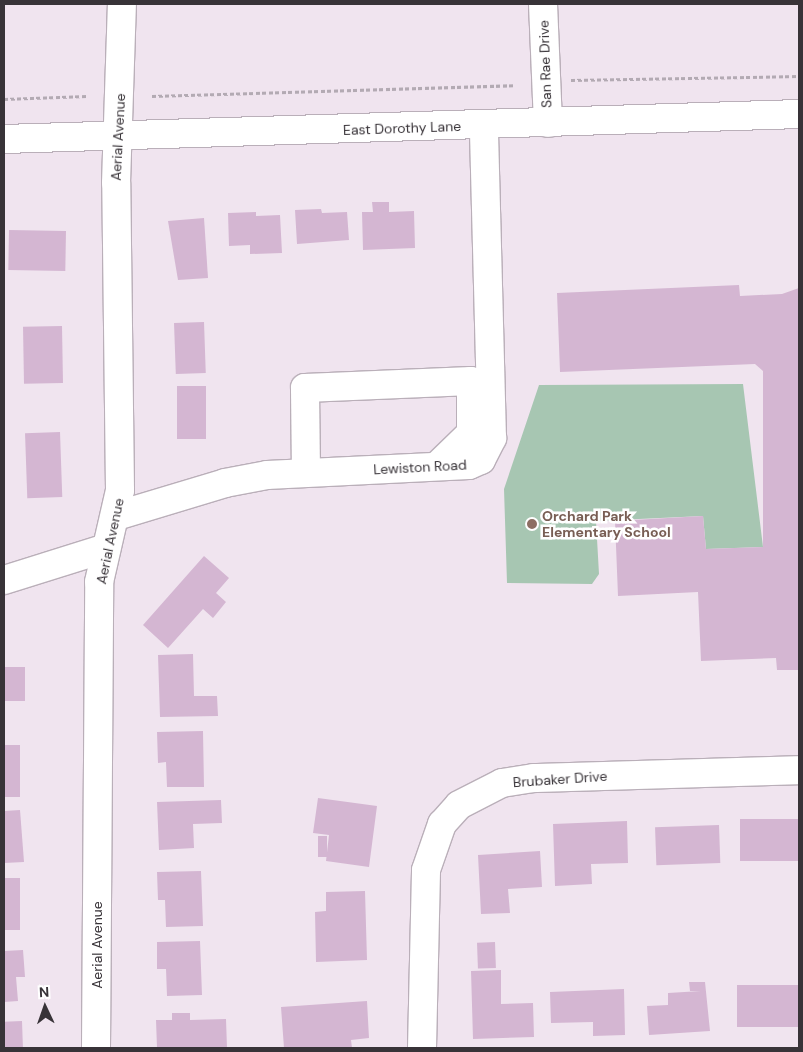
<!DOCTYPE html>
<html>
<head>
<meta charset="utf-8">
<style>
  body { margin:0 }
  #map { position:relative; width:803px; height:1052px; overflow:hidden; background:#f0e4ef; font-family:"DM Sans",sans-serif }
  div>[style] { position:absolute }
  .green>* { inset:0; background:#a7c6b2 }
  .building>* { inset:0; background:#d4b6d2; transform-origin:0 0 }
  .path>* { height:3px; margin-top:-1.5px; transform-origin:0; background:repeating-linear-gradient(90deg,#b3aab3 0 4px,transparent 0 6.5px) }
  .roads { filter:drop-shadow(1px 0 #baafb9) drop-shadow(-1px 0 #baafb9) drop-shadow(0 1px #baafb9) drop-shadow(0 -1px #baafb9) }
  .minor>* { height:28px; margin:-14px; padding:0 14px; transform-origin:14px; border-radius:14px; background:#fff }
  .major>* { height:28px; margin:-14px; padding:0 14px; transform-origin:14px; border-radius:14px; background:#fff }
  .dots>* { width:14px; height:14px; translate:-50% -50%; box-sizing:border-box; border:2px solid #fff; border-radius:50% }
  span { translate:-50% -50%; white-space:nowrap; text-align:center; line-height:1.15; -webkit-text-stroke:5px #fff; paint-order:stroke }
  .street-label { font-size:14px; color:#383338 }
  .education-label { font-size:14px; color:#785e54; font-weight:700 }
  .left { translate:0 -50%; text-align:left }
  .frame { position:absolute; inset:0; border:5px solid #383338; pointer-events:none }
  .north { position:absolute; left:20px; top:982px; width:50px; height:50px; -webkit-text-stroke:4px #fff; paint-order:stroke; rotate:357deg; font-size:14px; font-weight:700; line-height:20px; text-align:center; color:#383338 }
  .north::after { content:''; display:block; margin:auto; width:18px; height:22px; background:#383338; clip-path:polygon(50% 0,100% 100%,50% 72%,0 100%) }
</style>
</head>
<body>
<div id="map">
  <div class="green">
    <i style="clip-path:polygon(743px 384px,763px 547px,706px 549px,703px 516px,596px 521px,599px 574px,592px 584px,507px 583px,504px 489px,539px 385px)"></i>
  </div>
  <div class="building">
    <i style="clip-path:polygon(372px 202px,389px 202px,389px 212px,414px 211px,415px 248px,363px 250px,362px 212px,373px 212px)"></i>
    <i style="clip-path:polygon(321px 209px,322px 213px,347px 212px,349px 240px,297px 244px,295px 210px)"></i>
    <i style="clip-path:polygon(256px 212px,256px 216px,280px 215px,282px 253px,250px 254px,250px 245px,229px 246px,228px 213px)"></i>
    <i style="clip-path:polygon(204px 218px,208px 278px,178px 280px,168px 221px)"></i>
    <i style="left:9px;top:230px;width:57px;height:40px;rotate:1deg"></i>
    <i style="clip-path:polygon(739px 285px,740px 296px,782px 294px,799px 288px,799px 670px,777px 670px,776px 658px,701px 661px,698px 592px,618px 596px,615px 521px,703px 516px,706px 549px,763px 547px,763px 371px,755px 364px,560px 372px,557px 293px)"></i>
    <i style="left:204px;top:322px;width:51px;height:30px;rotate:88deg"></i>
    <i style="left:62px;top:326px;width:57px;height:39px;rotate:89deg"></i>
    <i style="left:177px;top:386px;width:29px;height:53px"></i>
    <i style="left:60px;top:432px;width:65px;height:35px;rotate:88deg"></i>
    <i style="clip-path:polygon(204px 556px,229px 578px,216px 593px,226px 602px,213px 618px,203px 609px,168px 648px,143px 625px)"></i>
    <i style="clip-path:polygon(193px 654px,194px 696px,217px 696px,218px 716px,160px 717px,158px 655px)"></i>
    <i style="left:4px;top:667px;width:21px;height:34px"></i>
    <i style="clip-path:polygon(203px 731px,204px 787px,167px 787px,166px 762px,158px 763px,157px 732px)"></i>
    <i style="left:4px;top:745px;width:16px;height:52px"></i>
    <i style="clip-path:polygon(318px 798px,377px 806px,369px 867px,326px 861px,329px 835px,313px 833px)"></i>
    <i style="clip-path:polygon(221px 800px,222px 823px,193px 824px,194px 848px,159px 850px,157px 802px)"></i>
    <i style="clip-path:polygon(20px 810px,24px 862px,4px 863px,4px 811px)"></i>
    <i style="left:799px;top:819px;width:42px;height:59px;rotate:90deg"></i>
    <i style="clip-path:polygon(627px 821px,628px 863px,591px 864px,592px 884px,555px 886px,553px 824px)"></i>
    <i style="left:719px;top:825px;width:38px;height:64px;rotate:88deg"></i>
    <i style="left:318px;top:836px;width:9px;height:21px"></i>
    <i style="clip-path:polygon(540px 851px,542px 887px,508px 889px,510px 913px,481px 914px,478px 855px)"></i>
    <i style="clip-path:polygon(201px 871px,203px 926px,166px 927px,165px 900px,158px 900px,157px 872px)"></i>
    <i style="left:4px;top:878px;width:16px;height:52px"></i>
    <i style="clip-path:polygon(365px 891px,367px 960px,316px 962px,315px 912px,326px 911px,326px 892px)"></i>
    <i style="clip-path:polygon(200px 941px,202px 995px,167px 996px,166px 969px,157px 969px,157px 942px)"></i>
    <i style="left:495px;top:942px;width:26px;height:18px;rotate:88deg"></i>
    <i style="clip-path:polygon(23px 950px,25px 977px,16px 977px,18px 1001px,4px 1002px,4px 951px)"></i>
    <i style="clip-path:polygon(501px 970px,501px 1004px,533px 1003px,534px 1037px,473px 1039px,471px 971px)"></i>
    <i style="clip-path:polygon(689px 982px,705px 982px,710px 1031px,649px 1035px,647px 1006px,668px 1005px,668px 993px,701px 991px,690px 991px)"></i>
    <i style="left:799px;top:985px;width:42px;height:62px;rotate:90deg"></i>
    <i style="clip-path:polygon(624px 989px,625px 1035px,593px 1036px,593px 1022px,551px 1023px,550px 992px)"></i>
    <i style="clip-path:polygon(367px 1001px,369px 1038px,351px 1040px,352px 1048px,284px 1048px,281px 1007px)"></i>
    <i style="clip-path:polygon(172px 1013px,190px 1013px,190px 1020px,226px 1019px,227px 1048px,157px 1048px,156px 1020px,172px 1020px)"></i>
    <i style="left:22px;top:1021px;width:27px;height:18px;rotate:88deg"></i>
  </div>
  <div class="path">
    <i style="left:571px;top:80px;width:228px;rotate:-1deg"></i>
    <i style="left:152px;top:96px;width:362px;rotate:-1.7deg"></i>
    <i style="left:4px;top:99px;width:83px;rotate:-2.1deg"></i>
  </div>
  <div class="roads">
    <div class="minor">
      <i style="left:543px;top:4px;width:119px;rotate:87.6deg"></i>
      <i style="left:306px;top:472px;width:84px;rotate:-90.7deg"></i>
      <i style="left:305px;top:388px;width:166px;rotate:-2.4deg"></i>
      <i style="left:471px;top:381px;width:52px;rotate:90deg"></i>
      <i style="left:471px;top:433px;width:47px;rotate:135.9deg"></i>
      <i style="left:116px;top:516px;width:114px;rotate:-16.8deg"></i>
      <i style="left:225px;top:483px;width:43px;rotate:-10.8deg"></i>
      <i style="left:267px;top:475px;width:202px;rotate:-2.8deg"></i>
      <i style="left:469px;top:465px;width:13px;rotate:-23deg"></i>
      <i style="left:481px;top:460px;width:25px;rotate:-63deg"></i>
      <i style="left:492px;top:438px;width:312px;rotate:-91.5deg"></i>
      <i style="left:4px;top:580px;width:107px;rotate:-17.4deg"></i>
      <i style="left:96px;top:1048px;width:466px;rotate:-89.6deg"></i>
      <i style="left:99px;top:582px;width:94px;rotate:-77.1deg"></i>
      <i style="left:120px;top:490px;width:307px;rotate:-90.7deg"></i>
      <i style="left:116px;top:183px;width:179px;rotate:-88.1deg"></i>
      <i style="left:422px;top:1048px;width:178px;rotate:-88.7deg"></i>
      <i style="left:426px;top:870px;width:49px;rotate:-70.8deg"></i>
      <i style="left:442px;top:824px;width:25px;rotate:-48deg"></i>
      <i style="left:459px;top:805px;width:48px;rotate:-27.1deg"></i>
      <i style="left:502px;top:783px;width:32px;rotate:-9deg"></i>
      <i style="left:534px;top:778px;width:265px;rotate:-1.7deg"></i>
    </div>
    <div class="major">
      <i style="left:4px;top:139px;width:795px;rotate:-1.8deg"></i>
    </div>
  </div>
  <div class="dots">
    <i style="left:532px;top:524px;background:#8d6e63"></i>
  </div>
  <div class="street-label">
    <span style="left:545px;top:64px;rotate:-92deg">San Rae Drive</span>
    <span style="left:402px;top:128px;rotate:-2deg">East Dorothy Lane</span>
    <span style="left:118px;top:137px;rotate:-87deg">Aerial Avenue</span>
    <span style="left:420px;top:467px;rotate:-3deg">Lewiston Road</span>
    <span style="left:110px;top:541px;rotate:-78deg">Aerial Avenue</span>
    <span style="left:560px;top:779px;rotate:-4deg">Brubaker Drive</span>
    <span style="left:97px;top:945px;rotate:-90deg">Aerial Avenue</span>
  </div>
  <div class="education-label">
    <span class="left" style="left:542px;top:524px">Orchard Park<br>Elementary School</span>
  </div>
  <div class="frame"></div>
  <div class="north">N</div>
</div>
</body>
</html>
